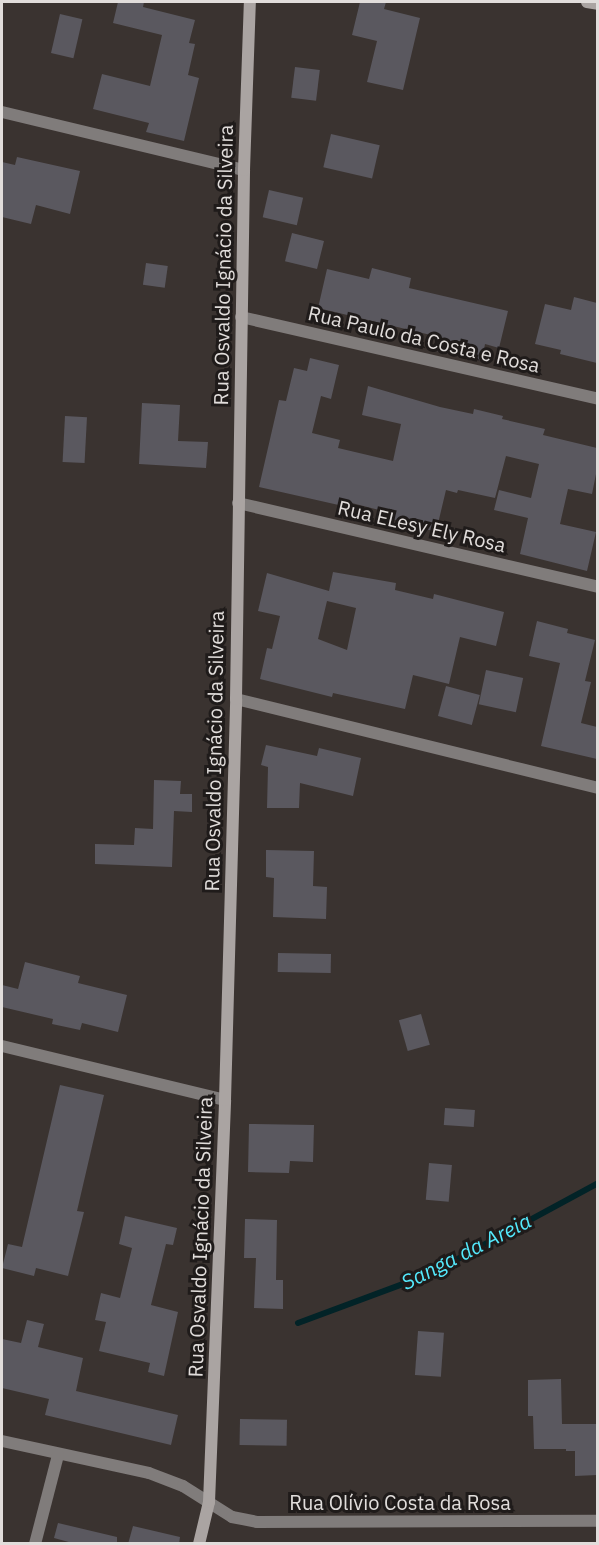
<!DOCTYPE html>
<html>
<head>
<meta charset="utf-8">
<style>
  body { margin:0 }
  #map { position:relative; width:599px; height:1545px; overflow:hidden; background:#3a3330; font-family:"IBM Plex Sans",sans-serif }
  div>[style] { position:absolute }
  .stream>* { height:6px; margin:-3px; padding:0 3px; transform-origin:3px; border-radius:3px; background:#022327 }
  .building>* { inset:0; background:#5a585f; transform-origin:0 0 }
  .street>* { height:12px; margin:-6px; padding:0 6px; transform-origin:6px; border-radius:6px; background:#807c7b }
  .secondary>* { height:12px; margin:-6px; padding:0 6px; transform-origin:6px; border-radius:6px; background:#aaa4a2 }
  span { translate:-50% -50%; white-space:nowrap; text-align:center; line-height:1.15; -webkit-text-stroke:6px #1f1b1a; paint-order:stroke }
  .street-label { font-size:20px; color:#e1dddb }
  .water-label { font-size:21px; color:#54e9fc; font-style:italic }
  .frame { position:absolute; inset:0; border:3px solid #e1dddb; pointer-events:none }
</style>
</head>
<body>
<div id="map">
  <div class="stream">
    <i style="left:298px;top:1323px;width:141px;rotate:-20.4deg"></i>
    <i style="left:430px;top:1274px;width:191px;rotate:-28.4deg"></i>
  </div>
  <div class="building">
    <i style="clip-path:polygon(118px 2px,144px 2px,143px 7px,195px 20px,189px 43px,195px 44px,188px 75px,199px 78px,184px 141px,146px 132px,149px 123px,93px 109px,102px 74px,150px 86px,162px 35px,113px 23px)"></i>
    <i style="clip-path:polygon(360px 2px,386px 2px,384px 9px,420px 18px,403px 90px,367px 82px,377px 41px,352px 35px)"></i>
    <i style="left:60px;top:14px;width:23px;height:40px;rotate:13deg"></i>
    <i style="left:295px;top:67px;width:25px;height:31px;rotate:7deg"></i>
    <i style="left:331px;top:134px;width:50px;height:34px;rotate:13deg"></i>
    <i style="clip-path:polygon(17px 157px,80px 171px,70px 214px,36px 205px,31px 224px,2px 217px,2px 162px,15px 165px)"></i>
    <i style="left:269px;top:190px;width:35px;height:28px;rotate:13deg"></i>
    <i style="left:292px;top:233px;width:33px;height:29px;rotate:14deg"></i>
    <i style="left:146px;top:263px;width:22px;height:22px;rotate:8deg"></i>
    <i style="clip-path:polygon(372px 268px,411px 278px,409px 288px,508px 311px,499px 348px,485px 344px,482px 361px,436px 351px,439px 337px,318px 308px,327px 269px,369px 279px)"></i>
    <i style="clip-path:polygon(574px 297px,597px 303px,597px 363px,560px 354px,561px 350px,535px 344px,545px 304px,571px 310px)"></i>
    <i style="clip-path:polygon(310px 358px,339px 365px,331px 399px,321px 396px,312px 433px,340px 440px,338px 448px,393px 461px,401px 424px,362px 415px,368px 386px,440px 407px,473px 414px,474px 409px,503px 416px,502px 419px,545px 429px,543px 435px,597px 448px,597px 469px,592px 494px,568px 489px,560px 524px,596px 532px,587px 571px,520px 554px,528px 518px,494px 510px,499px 490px,531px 498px,539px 464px,506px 456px,495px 498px,458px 490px,457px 493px,446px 490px,436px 532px,382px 516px,383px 511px,344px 501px,343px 506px,259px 487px,279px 400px,286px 401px,294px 368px,307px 371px)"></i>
    <i style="clip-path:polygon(142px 403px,180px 405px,178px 441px,208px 442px,206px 468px,139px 464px)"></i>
    <i style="left:65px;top:416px;width:22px;height:46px;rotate:3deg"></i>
    <i style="clip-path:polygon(evenodd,333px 572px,396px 583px,395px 590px,433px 599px,434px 594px,504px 612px,496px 646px,460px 637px,449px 684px,413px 675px,405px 709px,333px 693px,332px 697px,260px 679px,267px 648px,272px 649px,280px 616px,258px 611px,267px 573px,329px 591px,333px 572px,327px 601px,356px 608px,347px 650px,318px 639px,327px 601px)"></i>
    <i style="clip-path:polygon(537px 621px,568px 629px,567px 633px,595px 640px,585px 681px,591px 682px,581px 723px,597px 727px,597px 759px,541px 746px,560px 663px,529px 656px)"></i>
    <i style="left:486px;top:670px;width:38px;height:35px;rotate:12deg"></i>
    <i style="left:446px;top:686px;width:35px;height:31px;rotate:15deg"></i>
    <i style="clip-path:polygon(266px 745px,317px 756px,319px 748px,361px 758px,353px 796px,300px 783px,299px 808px,267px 808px,268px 767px,261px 765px)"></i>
    <i style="clip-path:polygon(154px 780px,181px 781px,180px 794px,192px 794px,192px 812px,174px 811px,172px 867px,95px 864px,95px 844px,134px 845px,135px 828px,153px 829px)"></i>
    <i style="clip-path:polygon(266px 850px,314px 851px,313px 886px,327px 887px,326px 919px,273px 917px,274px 878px,266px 877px)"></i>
    <i style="left:278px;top:953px;width:53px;height:19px;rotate:1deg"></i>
    <i style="clip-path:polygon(25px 962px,80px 976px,78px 983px,127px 995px,118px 1032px,82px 1023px,80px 1030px,52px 1024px,53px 1019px,2px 1007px,2px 985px,18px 989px)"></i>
    <i style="left:421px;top:1014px;width:32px;height:23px;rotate:74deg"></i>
    <i style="clip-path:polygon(60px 1085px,104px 1095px,77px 1211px,84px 1212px,68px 1276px,36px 1268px,34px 1276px,2px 1268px,8px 1244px,22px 1247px)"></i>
    <i style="left:445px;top:1108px;width:30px;height:17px;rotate:4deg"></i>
    <i style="clip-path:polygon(249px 1124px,314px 1125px,313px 1162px,290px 1161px,289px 1173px,248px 1172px)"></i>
    <i style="left:429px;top:1163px;width:23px;height:37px;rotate:5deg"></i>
    <i style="clip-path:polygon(125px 1216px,177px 1228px,173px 1245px,166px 1244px,151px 1305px,178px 1312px,164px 1376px,148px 1372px,150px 1363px,99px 1351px,106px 1322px,95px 1320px,101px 1293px,120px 1298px,132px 1248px,119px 1244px)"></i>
    <i style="clip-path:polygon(245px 1219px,277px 1220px,276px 1280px,283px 1280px,283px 1309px,254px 1308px,256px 1258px,244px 1258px)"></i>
    <i style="clip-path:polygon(27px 1320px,44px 1324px,38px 1347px,83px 1358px,76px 1391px,178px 1415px,171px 1445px,45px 1415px,49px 1399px,2px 1388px,2px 1339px,21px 1343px)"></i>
    <i style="left:418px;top:1331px;width:26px;height:44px;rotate:4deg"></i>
    <i style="clip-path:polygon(561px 1379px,562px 1424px,597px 1424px,597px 1475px,575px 1476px,575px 1451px,566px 1451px,566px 1449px,534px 1449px,533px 1416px,528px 1416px,528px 1380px)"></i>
    <i style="left:240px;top:1419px;width:47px;height:26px;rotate:1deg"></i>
    <i style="clip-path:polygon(58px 1523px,117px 1537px,117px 1544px,76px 1544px,54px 1538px)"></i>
    <i style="clip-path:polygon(133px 1526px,180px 1537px,179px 1544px,128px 1544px)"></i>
  </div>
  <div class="street">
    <i style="left:2px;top:112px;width:249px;rotate:13.5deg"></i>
    <i style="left:241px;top:317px;width:366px;rotate:12.9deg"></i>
    <i style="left:238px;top:503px;width:370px;rotate:13.1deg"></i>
    <i style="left:236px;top:699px;width:373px;rotate:13.8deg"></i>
    <i style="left:2px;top:1046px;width:229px;rotate:13.6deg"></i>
    <i style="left:2px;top:1441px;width:150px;rotate:12.3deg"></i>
    <i style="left:149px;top:1473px;width:36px;rotate:21deg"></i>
    <i style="left:183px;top:1486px;width:58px;rotate:32.3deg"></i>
    <i style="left:232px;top:1517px;width:25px;rotate:11deg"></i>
    <i style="left:257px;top:1522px;width:341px;rotate:-0.2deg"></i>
    <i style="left:35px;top:1544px;width:92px;rotate:-75.5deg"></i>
  </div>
  <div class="secondary">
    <i style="left:587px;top:2px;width:11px;rotate:10deg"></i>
    <i style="left:199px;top:1544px;width:43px;rotate:-76.6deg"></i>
    <i style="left:209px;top:1502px;width:402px;rotate:-87.7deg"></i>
    <i style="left:225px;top:1100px;width:401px;rotate:-88.4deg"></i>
    <i style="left:236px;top:699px;width:529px;rotate:-89.13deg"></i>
    <i style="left:244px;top:170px;width:168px;rotate:-88deg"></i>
  </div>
  <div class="street-label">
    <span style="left:223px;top:265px;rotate:-89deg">Rua Osvaldo Ignácio da Silveira</span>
    <span style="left:424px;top:339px;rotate:13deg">Rua Paulo da Costa e Rosa</span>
    <span style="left:422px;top:526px;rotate:13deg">Rua ELesy Ely Rosa</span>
    <span style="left:214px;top:751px;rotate:-89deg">Rua Osvaldo Ignácio da Silveira</span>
    <span style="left:200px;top:1237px;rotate:-88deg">Rua Osvaldo Ignácio da Silveira</span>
    <span style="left:400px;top:1502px">Rua Olívio Costa da Rosa</span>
  </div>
  <div class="water-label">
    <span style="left:466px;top:1251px;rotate:-27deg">Sanga da Areia</span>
  </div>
  <div class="frame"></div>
</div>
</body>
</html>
